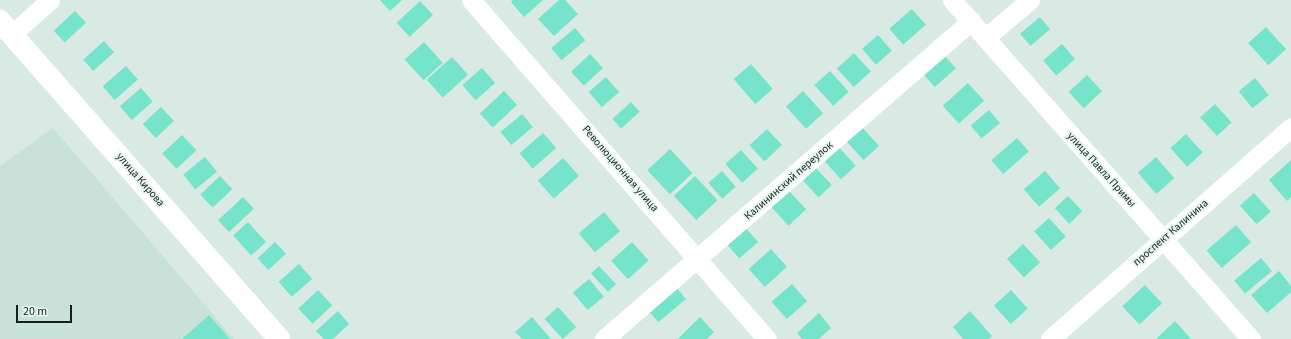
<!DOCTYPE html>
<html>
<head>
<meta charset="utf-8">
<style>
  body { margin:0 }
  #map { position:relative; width:1291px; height:339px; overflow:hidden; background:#d9e9e4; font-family:"Source Sans 3",sans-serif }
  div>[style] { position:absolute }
  .built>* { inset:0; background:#c8e2da }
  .building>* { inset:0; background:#75e4cb; transform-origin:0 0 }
  .minor>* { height:19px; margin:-9.5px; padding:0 9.5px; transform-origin:9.5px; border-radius:9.5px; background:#fff }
  .major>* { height:22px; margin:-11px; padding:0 11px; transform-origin:11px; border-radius:11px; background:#fff }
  span { translate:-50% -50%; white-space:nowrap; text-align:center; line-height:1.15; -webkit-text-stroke:4px #e6f7f2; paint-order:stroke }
  .street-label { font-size:11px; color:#181e1c }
  .scale { position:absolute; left:16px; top:305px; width:56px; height:18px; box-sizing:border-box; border:2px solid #181e1c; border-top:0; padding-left:5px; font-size:12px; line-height:14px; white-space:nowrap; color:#181e1c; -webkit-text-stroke:3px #e6f7f2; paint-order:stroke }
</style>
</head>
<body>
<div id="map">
  <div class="built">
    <i style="clip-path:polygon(53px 128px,234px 339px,0 339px,0 166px)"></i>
  </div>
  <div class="building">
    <i style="clip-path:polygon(380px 0,402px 0,390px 11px)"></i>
    <i style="clip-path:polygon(513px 0,543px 0,524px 17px,511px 2px)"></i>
    <i style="clip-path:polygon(559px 0,565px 0,578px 14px,554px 36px,538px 19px)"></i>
    <i style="left:420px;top:1px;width:19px;height:32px;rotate:47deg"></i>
    <i style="left:912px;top:9px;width:21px;height:30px;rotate:49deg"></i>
    <i style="left:75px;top:11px;width:16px;height:29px;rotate:47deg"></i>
    <i style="left:1040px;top:17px;width:16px;height:26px;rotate:50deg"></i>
    <i style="left:1266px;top:27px;width:30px;height:24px;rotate:48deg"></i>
    <i style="left:575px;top:28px;width:16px;height:31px;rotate:50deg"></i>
    <i style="left:878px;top:35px;width:21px;height:21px;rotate:49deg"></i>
    <i style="left:104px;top:41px;width:15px;height:28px;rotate:48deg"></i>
    <i style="left:424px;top:42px;width:28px;height:26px;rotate:48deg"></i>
    <i style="left:1062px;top:44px;width:20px;height:25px;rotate:49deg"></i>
    <i style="left:854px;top:53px;width:25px;height:23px;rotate:48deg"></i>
    <i style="left:590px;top:54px;width:19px;height:26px;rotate:47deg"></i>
    <i style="left:944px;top:55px;width:18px;height:28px;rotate:49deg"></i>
    <i style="left:452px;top:57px;width:24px;height:34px;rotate:48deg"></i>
    <i style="left:751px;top:64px;width:33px;height:23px;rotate:49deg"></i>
    <i style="left:126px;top:66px;width:18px;height:31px;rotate:49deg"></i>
    <i style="left:482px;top:68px;width:20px;height:26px;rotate:49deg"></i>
    <i style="left:830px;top:71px;width:28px;height:21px;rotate:48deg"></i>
    <i style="left:1087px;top:75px;width:22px;height:25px;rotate:47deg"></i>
    <i style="left:606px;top:77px;width:20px;height:23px;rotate:49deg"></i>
    <i style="left:1255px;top:78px;width:22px;height:21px;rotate:51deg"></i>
    <i style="left:968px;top:83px;width:24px;height:34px;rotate:48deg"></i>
    <i style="left:141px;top:88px;width:18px;height:28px;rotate:49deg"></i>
    <i style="left:504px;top:91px;width:19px;height:33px;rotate:47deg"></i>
    <i style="left:803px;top:91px;width:30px;height:23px;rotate:48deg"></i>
    <i style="left:631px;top:102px;width:13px;height:25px;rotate:48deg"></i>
    <i style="left:1215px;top:104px;width:25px;height:20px;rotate:48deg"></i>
    <i style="left:161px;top:107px;width:19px;height:25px;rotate:47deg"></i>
    <i style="left:989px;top:110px;width:17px;height:24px;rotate:50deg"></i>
    <i style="left:522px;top:114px;width:17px;height:28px;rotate:50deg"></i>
    <i style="left:861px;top:126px;width:27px;height:21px;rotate:48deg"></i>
    <i style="left:767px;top:129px;width:22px;height:24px;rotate:47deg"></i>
    <i style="left:543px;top:133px;width:20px;height:31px;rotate:49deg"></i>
    <i style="left:1186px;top:134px;width:25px;height:21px;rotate:48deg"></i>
    <i style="left:182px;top:135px;width:21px;height:27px;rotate:47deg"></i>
    <i style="left:1017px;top:138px;width:18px;height:34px;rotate:49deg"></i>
    <i style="left:837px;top:145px;width:28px;height:20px;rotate:48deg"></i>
    <i style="left:670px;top:149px;width:33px;height:31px;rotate:47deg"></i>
    <i style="left:741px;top:150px;width:25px;height:21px;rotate:48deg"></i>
    <i style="left:205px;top:157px;width:19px;height:28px;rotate:51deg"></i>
    <i style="left:1156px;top:157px;width:28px;height:24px;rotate:49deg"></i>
    <i style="left:563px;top:158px;width:24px;height:34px;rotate:48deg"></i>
    <i style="clip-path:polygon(1291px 160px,1291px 197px,1287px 201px,1269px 180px)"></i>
    <i style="left:814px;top:166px;width:26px;height:18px;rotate:47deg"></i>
    <i style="left:722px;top:171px;width:21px;height:18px;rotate:49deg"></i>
    <i style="left:1045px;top:171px;width:23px;height:28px;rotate:49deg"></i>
    <i style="left:220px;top:176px;width:18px;height:27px;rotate:47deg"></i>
    <i style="left:695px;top:176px;width:33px;height:29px;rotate:47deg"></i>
    <i style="left:789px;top:191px;width:25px;height:24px;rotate:47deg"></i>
    <i style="left:1254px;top:193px;width:25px;height:19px;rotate:48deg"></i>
    <i style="left:1068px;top:196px;width:21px;height:18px;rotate:47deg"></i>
    <i style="left:243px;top:197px;width:16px;height:34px;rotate:47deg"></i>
    <i style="left:604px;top:212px;width:25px;height:33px;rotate:50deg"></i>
    <i style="left:1049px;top:218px;width:25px;height:20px;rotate:48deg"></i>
    <i style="left:248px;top:222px;width:27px;height:20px;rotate:48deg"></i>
    <i style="left:1236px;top:225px;width:23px;height:39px;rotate:49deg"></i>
    <i style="left:745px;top:227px;width:20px;height:25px;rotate:49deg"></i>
    <i style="left:275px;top:242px;width:16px;height:24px;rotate:47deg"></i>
    <i style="left:632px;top:242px;width:25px;height:28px;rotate:48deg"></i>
    <i style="left:1023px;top:244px;width:25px;height:22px;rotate:47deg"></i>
    <i style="left:771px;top:249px;width:24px;height:30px;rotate:48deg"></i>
    <i style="left:1261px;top:258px;width:17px;height:35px;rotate:50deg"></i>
    <i style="left:299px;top:264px;width:20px;height:27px;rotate:49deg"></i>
    <i style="left:599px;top:266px;width:25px;height:11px;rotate:47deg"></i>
    <i style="clip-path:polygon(1279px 271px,1291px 286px,1291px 292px,1267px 313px,1251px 295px)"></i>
    <i style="left:589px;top:279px;width:23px;height:21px;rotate:50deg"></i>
    <i style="left:792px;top:284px;width:23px;height:27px;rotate:49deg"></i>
    <i style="left:1145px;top:285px;width:25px;height:31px;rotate:47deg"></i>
    <i style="left:675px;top:286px;width:17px;height:36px;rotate:50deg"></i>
    <i style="left:318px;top:290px;width:21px;height:27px;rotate:47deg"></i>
    <i style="left:1011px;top:290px;width:25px;height:23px;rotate:48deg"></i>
    <i style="left:558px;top:307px;width:27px;height:18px;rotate:48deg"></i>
    <i style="clip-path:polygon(338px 311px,349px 324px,333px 339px,324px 339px,316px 331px)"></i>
    <i style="clip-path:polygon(970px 311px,992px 336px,989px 339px,963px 339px,953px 327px)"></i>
    <i style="clip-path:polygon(819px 313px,831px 328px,819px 339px,802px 339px,797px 333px)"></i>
    <i style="clip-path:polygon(209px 315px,230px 339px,182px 339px)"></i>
    <i style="clip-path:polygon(532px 317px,551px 339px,522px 339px,515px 332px)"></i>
    <i style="clip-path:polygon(700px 317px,714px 332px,707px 339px,678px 339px)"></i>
    <i style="clip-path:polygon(1175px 321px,1191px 339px,1156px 339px)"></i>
  </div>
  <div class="minor">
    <i style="left:471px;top:0;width:450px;rotate:48.9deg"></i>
    <i style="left:952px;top:0;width:452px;rotate:48.6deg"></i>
    <i style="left:12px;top:34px;width:51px;rotate:-41.8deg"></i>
    <i style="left:985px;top:38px;width:59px;rotate:-40.2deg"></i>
    <i style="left:604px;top:339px;width:486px;rotate:-40.9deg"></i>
    <i style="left:1050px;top:339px;width:321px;rotate:-41.3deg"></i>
  </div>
  <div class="major">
    <i style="left:0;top:21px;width:423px;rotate:48.7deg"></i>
  </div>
  <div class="street-label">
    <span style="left:620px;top:169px;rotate:49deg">Революционная улица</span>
    <span style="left:1101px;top:170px;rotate:48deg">улица Павла Примы</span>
    <span style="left:140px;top:180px;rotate:49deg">улица Кирова</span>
    <span style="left:789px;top:181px;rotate:-41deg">Калининский переулок</span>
    <span style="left:1171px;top:233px;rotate:-41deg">проспект Калинина</span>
  </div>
  <div class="scale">20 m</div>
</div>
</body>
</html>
